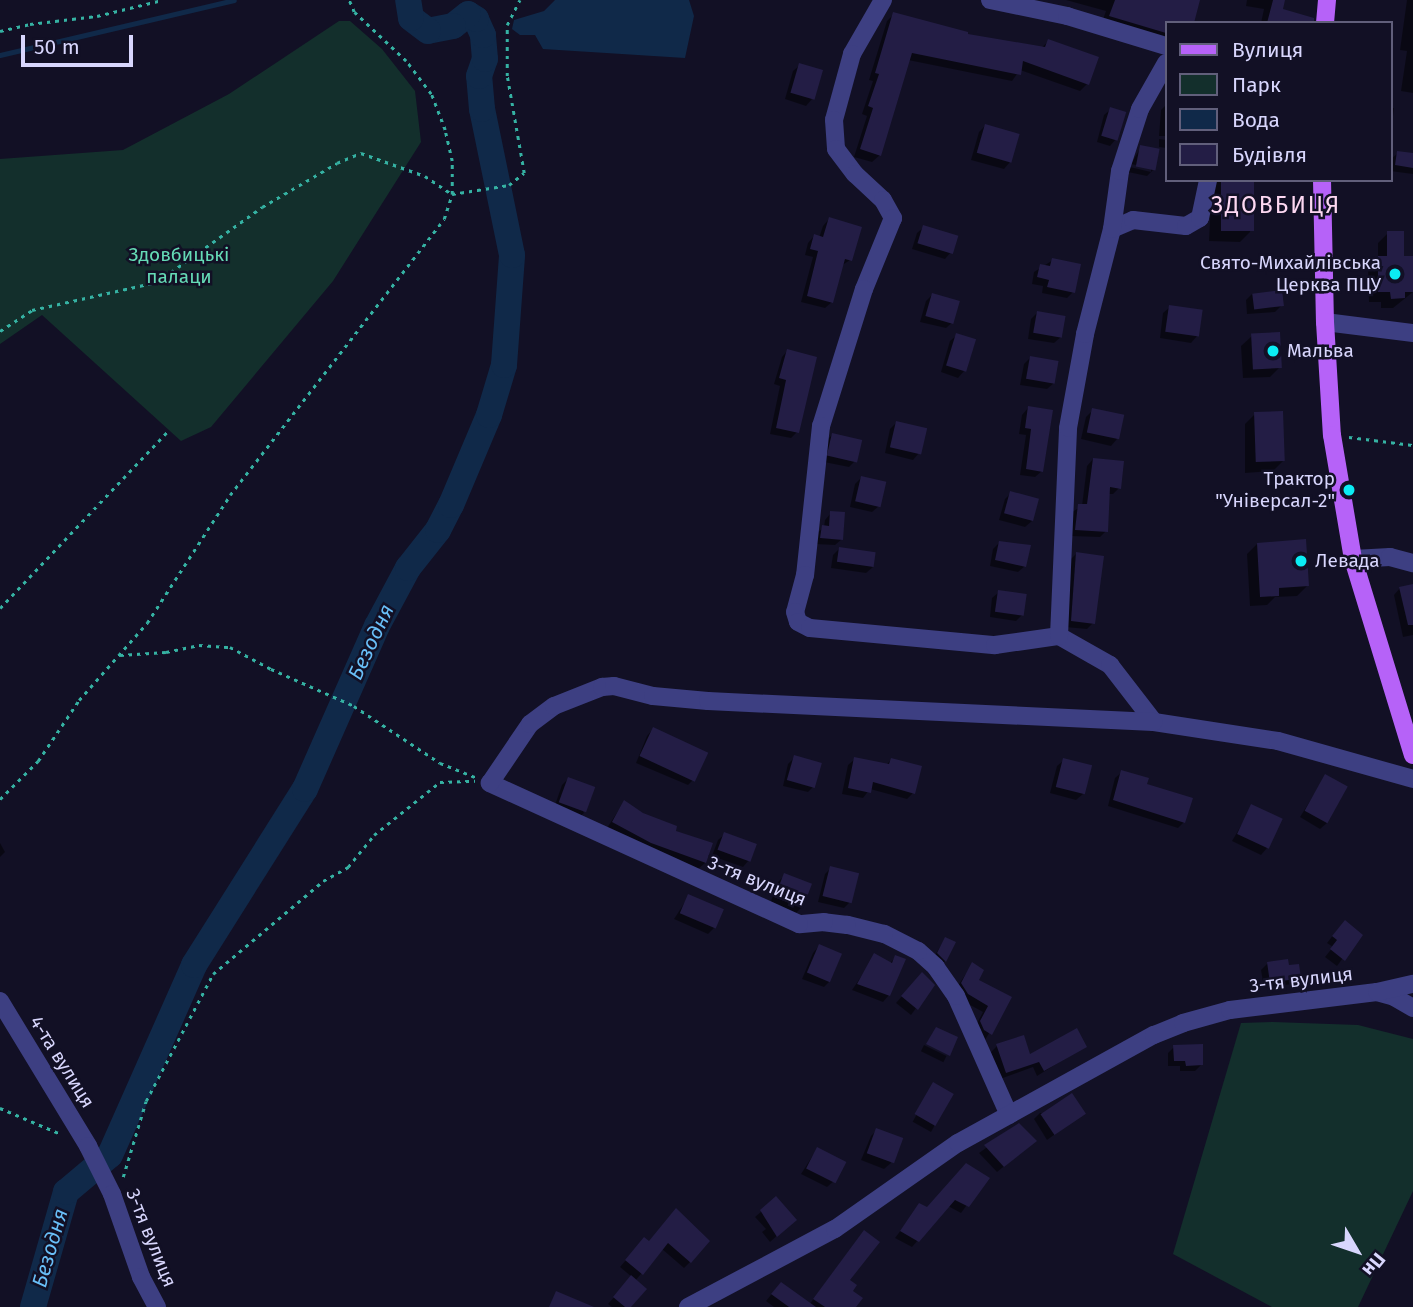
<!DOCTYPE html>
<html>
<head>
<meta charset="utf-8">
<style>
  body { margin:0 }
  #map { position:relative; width:1413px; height:1307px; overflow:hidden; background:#121025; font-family:"Fira Sans",sans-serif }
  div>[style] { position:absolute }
  .green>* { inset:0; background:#132f2c }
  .water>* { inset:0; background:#102949 }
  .shadow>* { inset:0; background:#0007; transform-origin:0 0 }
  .stream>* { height:4.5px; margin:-2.25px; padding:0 2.25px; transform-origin:2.25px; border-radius:2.25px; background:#102949 }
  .river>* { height:26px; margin:-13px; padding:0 13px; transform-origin:13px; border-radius:13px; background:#102949 }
  .building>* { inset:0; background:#231d45; transform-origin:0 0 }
  .path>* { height:2.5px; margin-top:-1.25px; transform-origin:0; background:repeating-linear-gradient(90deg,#35b2a3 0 3.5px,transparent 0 8.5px) }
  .minor>* { height:18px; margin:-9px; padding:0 9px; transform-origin:9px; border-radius:9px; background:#3d3f82 }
  .major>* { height:18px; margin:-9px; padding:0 9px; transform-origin:9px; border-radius:9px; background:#b662f8 }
  .dots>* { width:19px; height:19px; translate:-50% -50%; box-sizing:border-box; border:4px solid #121025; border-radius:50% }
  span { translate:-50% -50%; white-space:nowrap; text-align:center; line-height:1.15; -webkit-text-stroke:5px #121025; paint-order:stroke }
  .park-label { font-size:19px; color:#65dbb6 }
  .poi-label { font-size:19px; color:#d8d6fd }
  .right { translate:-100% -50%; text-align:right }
  .left { translate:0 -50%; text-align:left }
  .street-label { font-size:19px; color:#d8d6fd }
  .water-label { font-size:21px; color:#69bff8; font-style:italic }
  .quarter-label { font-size:23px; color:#fdd8f2; letter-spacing:2px }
  .legend { position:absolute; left:1165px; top:21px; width:228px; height:161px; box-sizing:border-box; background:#121025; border:2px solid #615f7b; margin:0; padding:9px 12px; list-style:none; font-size:21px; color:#d8d6fd }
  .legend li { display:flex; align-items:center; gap:14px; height:35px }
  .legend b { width:35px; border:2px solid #615f7b }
  .north { position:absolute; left:1322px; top:1216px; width:70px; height:70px; -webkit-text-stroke:5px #121025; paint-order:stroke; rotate:129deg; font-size:19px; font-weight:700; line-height:28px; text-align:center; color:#d8d6fd }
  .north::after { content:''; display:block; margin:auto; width:24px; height:32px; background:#d8d6fd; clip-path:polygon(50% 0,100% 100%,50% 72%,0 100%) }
  .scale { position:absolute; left:21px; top:35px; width:112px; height:32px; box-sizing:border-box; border:4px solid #d8d6fd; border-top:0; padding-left:9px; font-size:21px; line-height:24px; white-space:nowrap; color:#d8d6fd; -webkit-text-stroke:5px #121025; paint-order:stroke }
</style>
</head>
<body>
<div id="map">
  <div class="green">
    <i style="clip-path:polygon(339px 21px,350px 21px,382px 49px,415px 91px,421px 142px,333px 281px,211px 427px,181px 441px,42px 315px,0 344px,0 159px,123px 150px,229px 94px)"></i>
    <i style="clip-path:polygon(1273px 1022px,1358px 1025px,1413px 1039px,1413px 1191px,1358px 1307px,1272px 1307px,1173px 1254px,1241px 1023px)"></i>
  </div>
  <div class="water">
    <i style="clip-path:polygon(555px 0,689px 0,694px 16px,685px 58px,543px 49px,535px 35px,520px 35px,512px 29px,514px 20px,544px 11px)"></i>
  </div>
  <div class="shadow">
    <i style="clip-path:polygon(1066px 0,1198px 0,1166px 23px,1166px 44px,1101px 25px,1106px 11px)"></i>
    <i style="clip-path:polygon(1247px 0,1283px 0,1281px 11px,1296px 23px,1261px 23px,1264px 9px,1246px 6px)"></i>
    <i style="clip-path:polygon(1407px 0,1413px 0,1413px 93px,1401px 91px,1407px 51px,1400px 50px)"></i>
    <i style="clip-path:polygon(894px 14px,965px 35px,1041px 48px,1049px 41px,1087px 84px,1080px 91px,1020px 70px,1012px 81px,908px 60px,880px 155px,872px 162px,854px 157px,867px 116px,862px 114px,873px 81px,869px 80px,887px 21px)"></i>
    <i style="clip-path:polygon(800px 65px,812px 99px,806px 106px,785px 99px,793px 71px)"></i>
    <i style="clip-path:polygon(1166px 105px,1166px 136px,1159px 136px,1161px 110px)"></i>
    <i style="clip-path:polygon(1390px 108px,1394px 108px,1390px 139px)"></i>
    <i style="clip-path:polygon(1111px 109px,1116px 139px,1110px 146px,1097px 142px,1104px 115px)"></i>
    <i style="clip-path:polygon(985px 126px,1010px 162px,1004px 169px,971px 160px,979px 132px)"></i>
    <i style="clip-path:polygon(1159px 139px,1166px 140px,1166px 148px,1159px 147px)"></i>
    <i style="clip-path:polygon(1141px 147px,1153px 170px,1147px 176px,1128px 172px,1130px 167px,1151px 172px,1151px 168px,1131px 164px)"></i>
    <i style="clip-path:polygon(1398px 153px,1413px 155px,1413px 174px,1390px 171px,1391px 159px)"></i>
    <i style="clip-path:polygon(1212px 180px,1253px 180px,1250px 232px,1240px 242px,1209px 241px)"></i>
    <i style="clip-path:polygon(829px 219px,850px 260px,841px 266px,832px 302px,825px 308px,801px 302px,813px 257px,805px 255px,808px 243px,814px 236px,819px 238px,823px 226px)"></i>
    <i style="clip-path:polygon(924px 227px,951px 252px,945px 259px,912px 249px,917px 233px)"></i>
    <i style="clip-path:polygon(1388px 233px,1403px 258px,1413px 258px,1413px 292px,1393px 308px,1381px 308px,1381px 302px,1369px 302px,1368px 268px,1378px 258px,1378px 243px)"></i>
    <i style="clip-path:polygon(1053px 260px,1073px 292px,1067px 298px,1042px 293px,1043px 286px,1032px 284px,1034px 272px)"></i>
    <i style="clip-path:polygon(1252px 294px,1282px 305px,1275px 312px,1247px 314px,1246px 300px)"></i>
    <i style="clip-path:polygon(932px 295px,953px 322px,946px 328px,920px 322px,926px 301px)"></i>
    <i style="clip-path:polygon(1170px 307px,1197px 336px,1191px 343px,1160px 338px,1163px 313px)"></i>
    <i style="clip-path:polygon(1037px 313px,1061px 337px,1054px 343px,1028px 339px,1031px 319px)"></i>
    <i style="clip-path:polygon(957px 335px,964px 371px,958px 378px,941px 372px,950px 341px)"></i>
    <i style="clip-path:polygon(1252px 336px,1280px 367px,1270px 377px,1243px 378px,1241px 346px)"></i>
    <i style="clip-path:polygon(788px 350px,797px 432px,791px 438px,770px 434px,780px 386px,774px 384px,782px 357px)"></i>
    <i style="clip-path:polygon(1030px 358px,1054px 383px,1047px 389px,1020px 385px,1024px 364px)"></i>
    <i style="clip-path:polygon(1028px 408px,1042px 471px,1035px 477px,1020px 475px,1026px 435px,1019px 434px,1022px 415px)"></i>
    <i style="clip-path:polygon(1093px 410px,1117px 439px,1111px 446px,1081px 439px,1086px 417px)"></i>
    <i style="clip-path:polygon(1255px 414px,1283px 461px,1273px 471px,1245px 473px,1245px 424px)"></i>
    <i style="clip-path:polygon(896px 423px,919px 453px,913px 460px,885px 453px,890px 429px)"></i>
    <i style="clip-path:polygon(832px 435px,855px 461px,849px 467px,824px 462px,826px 441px)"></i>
    <i style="clip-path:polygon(1093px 459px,1119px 488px,1113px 494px,1108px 494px,1106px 531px,1100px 537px,1070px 536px,1072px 512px,1082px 506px,1087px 466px)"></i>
    <i style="clip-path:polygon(861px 478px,879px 506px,872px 512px,850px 507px,855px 484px)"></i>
    <i style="clip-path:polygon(1011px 493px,1032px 521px,1025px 527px,999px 520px,1005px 499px)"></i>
    <i style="clip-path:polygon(831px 513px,842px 539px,835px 545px,815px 544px,816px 534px,824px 527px,825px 520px)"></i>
    <i style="clip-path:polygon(1000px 542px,1025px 566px,1018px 572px,990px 566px,993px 549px)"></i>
    <i style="clip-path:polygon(1257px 544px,1307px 586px,1297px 596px,1275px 597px,1267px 605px,1250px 606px,1247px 554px)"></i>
    <i style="clip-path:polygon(839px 549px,873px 567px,866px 573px,831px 568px,833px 555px)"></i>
    <i style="clip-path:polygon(1076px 554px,1093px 623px,1087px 629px,1065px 627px,1070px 560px)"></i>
    <i style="clip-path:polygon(1413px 586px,1413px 635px,1403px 637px,1394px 595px,1400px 588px)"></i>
    <i style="clip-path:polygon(999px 592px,1022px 615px,1016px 621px,990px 617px,992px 598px)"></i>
    <i style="clip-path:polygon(653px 729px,694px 779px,688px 785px,636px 763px,647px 736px)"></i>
    <i style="clip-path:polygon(795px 757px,814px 786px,808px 792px,783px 786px,788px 764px)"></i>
    <i style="clip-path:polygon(855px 759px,886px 765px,891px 760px,913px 793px,907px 799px,870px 789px,863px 798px,842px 794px,848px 765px)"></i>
    <i style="clip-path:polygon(1064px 760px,1083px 794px,1076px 800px,1050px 793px,1057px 766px)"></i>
    <i style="clip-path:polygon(1122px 772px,1145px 786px,1184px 822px,1178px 828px,1108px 806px,1115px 778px)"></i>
    <i style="clip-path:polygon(1325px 777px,1327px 823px,1320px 829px,1300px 817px)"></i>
    <i style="clip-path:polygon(568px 779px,584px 813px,577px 819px,554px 808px,562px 785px)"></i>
    <i style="clip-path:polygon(624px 802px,673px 832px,711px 844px,705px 863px,698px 869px,607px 828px)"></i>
    <i style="clip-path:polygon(1252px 807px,1267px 848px,1261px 855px,1232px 841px)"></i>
    <i style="clip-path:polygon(725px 834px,749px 860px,743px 867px,712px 856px,718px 840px)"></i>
    <i style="clip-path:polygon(0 843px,5px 852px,0 857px)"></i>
    <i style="clip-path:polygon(831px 868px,850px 902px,844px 908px,818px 902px,825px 874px)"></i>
    <i style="clip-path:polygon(785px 875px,802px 907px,796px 913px,770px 904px,778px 882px)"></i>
    <i style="clip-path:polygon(689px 896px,714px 928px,708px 934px,674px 919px)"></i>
    <i style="clip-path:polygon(1338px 929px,1360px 935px,1337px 966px,1325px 957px,1333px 947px,1327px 943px)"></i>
    <i style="clip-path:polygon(945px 939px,945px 961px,939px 967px,932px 960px)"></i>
    <i style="clip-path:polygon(819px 946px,830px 981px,824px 987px,802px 979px,813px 953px)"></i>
    <i style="clip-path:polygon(875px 956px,889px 964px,896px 957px,889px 995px,883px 1002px,852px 990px)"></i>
    <i style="clip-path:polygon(1267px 964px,1299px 978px,1292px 984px,1264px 988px,1261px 970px)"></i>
    <i style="clip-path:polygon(972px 965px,976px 981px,1010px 998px,985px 1040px,974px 1029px,983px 1012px,961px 1000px,955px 990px)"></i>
    <i style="clip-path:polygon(916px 980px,933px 985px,911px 1015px,896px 1003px)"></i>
    <i style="left:924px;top:1045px;width:25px;height:7px;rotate:26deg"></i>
    <i style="clip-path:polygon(997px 1046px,1029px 1057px,1085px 1046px,1037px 1076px,1033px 1067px,1000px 1079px,991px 1052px)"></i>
    <i style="clip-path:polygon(1174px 1047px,1201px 1065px,1195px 1071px,1180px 1071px,1180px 1066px,1168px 1066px,1168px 1053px)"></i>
    <i style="left:933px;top:1085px;width:21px;height:42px;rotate:29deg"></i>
    <i style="clip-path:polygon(1040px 1113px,1083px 1114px,1047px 1140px,1034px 1119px)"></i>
    <i style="clip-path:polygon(1018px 1125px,1028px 1147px,997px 1172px,979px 1153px)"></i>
    <i style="clip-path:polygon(877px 1130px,891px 1163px,884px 1169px,861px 1160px,871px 1136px)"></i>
    <i style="clip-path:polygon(817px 1149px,834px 1181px,827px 1187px,801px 1174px)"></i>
    <i style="clip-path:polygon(987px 1178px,961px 1213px,948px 1206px,912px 1247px,895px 1238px,920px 1205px,927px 1209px)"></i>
    <i style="clip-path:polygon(762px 1211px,788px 1226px,770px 1242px,762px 1232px,766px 1229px,755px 1217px)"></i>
    <i style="clip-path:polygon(670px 1217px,690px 1262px,684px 1268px,662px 1249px,635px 1281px,629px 1307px,612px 1307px,608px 1304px,632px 1277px,620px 1267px,638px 1246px,648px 1243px)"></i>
    <i style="clip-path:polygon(858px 1239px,847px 1280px,854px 1307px,774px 1307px,766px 1301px,775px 1290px,809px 1305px)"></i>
  </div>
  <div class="stream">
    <i style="left:0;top:55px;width:240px;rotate:-13.2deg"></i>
  </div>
  <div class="river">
    <i style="left:33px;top:1307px;width:120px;rotate:-74deg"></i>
    <i style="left:66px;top:1192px;width:57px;rotate:-40.1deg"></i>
    <i style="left:110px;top:1155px;width:208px;rotate:-66.1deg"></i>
    <i style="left:194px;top:965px;width:208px;rotate:-57.8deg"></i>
    <i style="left:305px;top:789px;width:178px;rotate:-66.2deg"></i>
    <i style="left:377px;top:626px;width:66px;rotate:-61.9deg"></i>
    <i style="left:408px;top:568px;width:48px;rotate:-51.7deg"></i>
    <i style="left:438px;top:530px;width:28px;rotate:-63deg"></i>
    <i style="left:451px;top:505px;width:98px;rotate:-67.1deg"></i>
    <i style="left:489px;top:415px;width:52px;rotate:-73.3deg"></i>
    <i style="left:504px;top:365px;width:110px;rotate:-85.8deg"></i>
    <i style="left:512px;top:255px;width:149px;rotate:-101.6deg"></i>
    <i style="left:482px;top:109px;width:33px;rotate:-95deg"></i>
    <i style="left:479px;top:76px;width:18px;rotate:-71deg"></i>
    <i style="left:485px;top:59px;width:24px;rotate:-95deg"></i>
    <i style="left:483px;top:35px;width:17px;rotate:-114deg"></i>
    <i style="left:476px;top:19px;width:9px;rotate:-148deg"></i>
    <i style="left:468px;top:14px;width:19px;rotate:141deg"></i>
    <i style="left:453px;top:26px;width:25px;rotate:169deg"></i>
    <i style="left:428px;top:31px;width:21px;rotate:-143deg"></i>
    <i style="left:411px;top:18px;width:18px;rotate:-99deg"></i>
  </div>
  <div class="building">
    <i style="clip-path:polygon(1115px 0,1200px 0,1194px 23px,1166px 23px,1166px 33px,1109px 16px)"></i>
    <i style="clip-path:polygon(1273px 0,1285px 0,1283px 9px,1314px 18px,1314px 23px,1267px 23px)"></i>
    <i style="clip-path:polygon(893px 12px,968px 32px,968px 34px,1045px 47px,1048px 39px,1099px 57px,1089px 85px,1023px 61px,1021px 75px,912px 53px,881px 156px,860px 149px,873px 108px,868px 106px,879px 74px,875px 73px)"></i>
    <i style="left:799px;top:63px;width:25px;height:31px;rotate:16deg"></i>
    <i style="left:1110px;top:107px;width:17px;height:30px;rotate:17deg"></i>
    <i style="left:985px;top:124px;width:36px;height:30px;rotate:16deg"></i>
    <i style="left:1140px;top:145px;width:20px;height:22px;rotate:11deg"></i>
    <i style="clip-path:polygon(1397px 151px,1413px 153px,1413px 168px,1395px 165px)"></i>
    <i style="left:1221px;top:180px;width:33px;height:51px"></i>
    <i style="clip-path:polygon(829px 217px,862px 227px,852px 261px,845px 259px,833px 303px,807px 296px,818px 251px,810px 249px,814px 234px,823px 237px)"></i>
    <i style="left:923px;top:225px;width:37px;height:19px;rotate:17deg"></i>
    <i style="clip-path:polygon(1387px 231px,1404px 231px,1404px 256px,1413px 256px,1413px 292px,1405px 292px,1405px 298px,1391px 299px,1390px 292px,1378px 292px,1378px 256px,1387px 256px)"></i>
    <i style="clip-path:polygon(1052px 258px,1081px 264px,1075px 293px,1047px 287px,1049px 280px,1037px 277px,1040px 264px,1050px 266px)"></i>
    <i style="left:1282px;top:290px;width:16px;height:30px;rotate:83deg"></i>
    <i style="left:932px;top:293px;width:29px;height:24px;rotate:16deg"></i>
    <i style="left:1169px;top:305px;width:34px;height:27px;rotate:8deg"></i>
    <i style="left:1037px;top:311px;width:29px;height:22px;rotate:10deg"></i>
    <i style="left:1280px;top:332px;width:36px;height:29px;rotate:87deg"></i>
    <i style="left:956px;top:333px;width:21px;height:34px;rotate:17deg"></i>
    <i style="clip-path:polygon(787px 349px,817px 357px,799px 433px,776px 428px,786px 380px,779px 378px)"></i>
    <i style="left:1030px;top:356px;width:29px;height:23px;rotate:10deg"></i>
    <i style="clip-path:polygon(1028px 406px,1053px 410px,1043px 472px,1026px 469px,1031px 429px,1025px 428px)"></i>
    <i style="left:1092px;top:408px;width:33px;height:25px;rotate:12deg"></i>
    <i style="left:1283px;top:411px;width:50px;height:29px;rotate:88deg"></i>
    <i style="left:896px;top:421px;width:32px;height:27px;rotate:13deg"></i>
    <i style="left:832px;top:433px;width:31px;height:23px;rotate:13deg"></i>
    <i style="clip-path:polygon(1093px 458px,1124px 461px,1121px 489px,1110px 487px,1108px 532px,1075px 530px,1078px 504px,1087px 504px)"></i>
    <i style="left:861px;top:476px;width:26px;height:26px;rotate:13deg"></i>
    <i style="left:1010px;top:491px;width:30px;height:23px;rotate:15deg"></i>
    <i style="clip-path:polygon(830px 511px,845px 512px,843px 540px,820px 538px,822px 525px,829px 526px)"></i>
    <i style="clip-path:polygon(1306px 539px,1309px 586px,1279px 588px,1279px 596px,1260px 597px,1257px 543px)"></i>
    <i style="clip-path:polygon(999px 541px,1031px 545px,1026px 567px,995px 560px)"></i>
    <i style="left:839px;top:547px;width:37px;height:15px;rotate:8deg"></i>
    <i style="clip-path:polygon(1076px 552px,1104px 556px,1095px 624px,1071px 621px)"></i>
    <i style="clip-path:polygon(1413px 584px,1413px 625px,1408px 625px,1399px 587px)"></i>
    <i style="left:998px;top:590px;width:29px;height:22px;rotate:8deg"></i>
    <i style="left:653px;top:727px;width:61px;height:32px;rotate:25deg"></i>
    <i style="left:794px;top:755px;width:29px;height:26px;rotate:16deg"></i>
    <i style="clip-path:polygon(854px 757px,889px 764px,891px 758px,922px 766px,915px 794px,873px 782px,871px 793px,848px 788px)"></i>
    <i style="left:1063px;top:758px;width:30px;height:30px;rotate:14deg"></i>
    <i style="clip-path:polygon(1121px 770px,1149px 778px,1147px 784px,1193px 798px,1185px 823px,1113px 800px)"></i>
    <i style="left:1325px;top:774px;width:26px;height:42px;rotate:29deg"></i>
    <i style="left:568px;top:777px;width:29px;height:27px;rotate:20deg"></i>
    <i style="clip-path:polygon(624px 800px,643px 813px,677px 826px,676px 831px,713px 843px,706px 863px,651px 843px,612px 822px)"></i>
    <i style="left:1251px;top:804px;width:35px;height:33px;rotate:25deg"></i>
    <i style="left:724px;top:832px;width:35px;height:19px;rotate:20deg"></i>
    <i style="left:830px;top:866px;width:30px;height:31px;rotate:14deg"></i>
    <i style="left:784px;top:873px;width:30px;height:26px;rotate:21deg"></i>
    <i style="left:688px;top:894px;width:39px;height:21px;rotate:23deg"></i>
    <i style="clip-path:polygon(1345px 920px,1363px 935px,1345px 961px,1330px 949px,1337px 940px,1332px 936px)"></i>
    <i style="clip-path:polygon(945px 937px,956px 942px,946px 962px,937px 953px)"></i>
    <i style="left:819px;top:944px;width:25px;height:31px;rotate:23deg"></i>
    <i style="clip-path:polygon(874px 953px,892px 963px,895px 955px,906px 959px,890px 996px,857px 984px)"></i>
    <i style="clip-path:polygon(1288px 959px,1289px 965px,1299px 964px,1301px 978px,1270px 983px,1267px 962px)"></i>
    <i style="clip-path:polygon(972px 962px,984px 970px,979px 980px,1012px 997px,992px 1035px,984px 1030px,980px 1021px,988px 1006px,968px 994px,961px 983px)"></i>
    <i style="clip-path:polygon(922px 972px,935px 985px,918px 1010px,901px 996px)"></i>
    <i style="clip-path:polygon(936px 1027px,958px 1037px,950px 1056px,926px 1044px)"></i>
    <i style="clip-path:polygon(1077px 1028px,1087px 1047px,1044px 1071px,1039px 1062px,1006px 1073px,996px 1044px,1024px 1035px,1030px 1054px)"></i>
    <i style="clip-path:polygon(1203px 1044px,1203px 1065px,1186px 1066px,1185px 1061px,1174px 1061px,1173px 1045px)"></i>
    <i style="left:933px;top:1082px;width:24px;height:37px;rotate:30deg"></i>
    <i style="left:1072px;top:1093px;width:25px;height:38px;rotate:56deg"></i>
    <i style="clip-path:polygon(1019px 1123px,1037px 1141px,1004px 1167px,984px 1145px)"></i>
    <i style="left:876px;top:1128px;width:29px;height:27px;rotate:20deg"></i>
    <i style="left:817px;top:1147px;width:33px;height:24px;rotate:27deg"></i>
    <i style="clip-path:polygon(966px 1163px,990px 1178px,969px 1207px,955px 1200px,919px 1242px,900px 1231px,919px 1203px,927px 1207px)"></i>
    <i style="clip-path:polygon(776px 1196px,797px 1220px,777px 1237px,760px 1210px)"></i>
    <i style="clip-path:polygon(676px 1208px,710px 1241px,691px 1263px,668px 1243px,643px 1275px,625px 1260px,644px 1237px,649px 1241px)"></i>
    <i style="clip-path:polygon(864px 1230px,880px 1242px,850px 1280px,857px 1285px,853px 1291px,863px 1298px,856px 1307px,825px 1307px,813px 1299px)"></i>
    <i style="clip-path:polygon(631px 1275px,647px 1289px,631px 1307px,625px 1307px,613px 1297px)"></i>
    <i style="clip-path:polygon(781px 1282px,816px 1307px,789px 1307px,771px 1294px)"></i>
    <i style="clip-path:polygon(556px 1291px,594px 1307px,549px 1307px)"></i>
  </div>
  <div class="path">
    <i style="left:0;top:31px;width:31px;rotate:-13deg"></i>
    <i style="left:30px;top:24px;width:67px;rotate:-6.8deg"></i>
    <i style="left:97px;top:16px;width:67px;rotate:-13.8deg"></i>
    <i style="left:0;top:331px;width:38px;rotate:-33deg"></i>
    <i style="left:32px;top:310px;width:128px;rotate:-12.6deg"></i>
    <i style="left:157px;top:282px;width:129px;rotate:-35.5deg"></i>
    <i style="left:262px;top:207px;width:87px;rotate:-30.4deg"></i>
    <i style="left:337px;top:163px;width:26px;rotate:-23deg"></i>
    <i style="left:361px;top:153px;width:68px;rotate:19.8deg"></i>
    <i style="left:425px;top:176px;width:32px;rotate:34deg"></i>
    <i style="left:452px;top:194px;width:58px;rotate:-9deg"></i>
    <i style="left:509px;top:185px;width:19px;rotate:-39deg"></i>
    <i style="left:524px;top:173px;width:98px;rotate:-99.9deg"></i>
    <i style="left:507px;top:76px;width:51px;rotate:-90deg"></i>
    <i style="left:507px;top:25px;width:28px;rotate:-63deg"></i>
    <i style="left:1349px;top:437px;width:64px;rotate:7.1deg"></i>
    <i style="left:0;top:608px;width:245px;rotate:-46.5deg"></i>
    <i style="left:120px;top:655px;width:46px;rotate:-3.7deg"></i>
    <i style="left:166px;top:652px;width:34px;rotate:-12deg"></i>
    <i style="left:199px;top:645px;width:31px;rotate:4deg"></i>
    <i style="left:230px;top:647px;width:47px;rotate:28.2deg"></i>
    <i style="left:271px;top:669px;width:91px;rotate:24deg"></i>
    <i style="left:354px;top:706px;width:103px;rotate:33.5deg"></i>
    <i style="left:440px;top:763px;width:38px;rotate:22deg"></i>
    <i style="left:0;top:799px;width:54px;rotate:-45deg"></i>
    <i style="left:38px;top:761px;width:73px;rotate:-56.1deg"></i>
    <i style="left:79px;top:700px;width:103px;rotate:-48.6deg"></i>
    <i style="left:147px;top:623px;width:153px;rotate:-57deg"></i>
    <i style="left:230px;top:495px;width:349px;rotate:-52.2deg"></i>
    <i style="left:444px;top:219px;width:26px;rotate:-72deg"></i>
    <i style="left:452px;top:194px;width:33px;rotate:-90deg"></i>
    <i style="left:452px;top:161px;width:32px;rotate:-103deg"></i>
    <i style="left:445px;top:130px;width:39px;rotate:-111deg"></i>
    <i style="left:431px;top:94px;width:41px;rotate:-127.1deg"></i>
    <i style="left:406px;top:61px;width:71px;rotate:-136.7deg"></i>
    <i style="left:354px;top:12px;width:13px;rotate:-113deg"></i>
    <i style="left:0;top:1108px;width:66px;rotate:23.1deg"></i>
    <i style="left:123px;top:1177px;width:79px;rotate:-73.2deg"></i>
    <i style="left:146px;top:1101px;width:144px;rotate:-62.2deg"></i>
    <i style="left:213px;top:974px;width:144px;rotate:-40.2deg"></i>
    <i style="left:323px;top:881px;width:29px;rotate:-29deg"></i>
    <i style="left:348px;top:867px;width:41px;rotate:-50.9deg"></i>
    <i style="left:374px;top:835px;width:85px;rotate:-38.8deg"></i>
    <i style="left:440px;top:782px;width:35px;rotate:-2deg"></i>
  </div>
  <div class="minor">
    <i style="left:883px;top:0;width:62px;rotate:119.9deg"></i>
    <i style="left:852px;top:54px;width:68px;rotate:105.3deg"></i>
    <i style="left:834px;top:120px;width:29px;rotate:86deg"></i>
    <i style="left:836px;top:149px;width:31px;rotate:53deg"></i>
    <i style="left:855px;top:174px;width:38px;rotate:43deg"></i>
    <i style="left:883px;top:200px;width:21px;rotate:61deg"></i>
    <i style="left:893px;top:218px;width:77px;rotate:112.2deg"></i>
    <i style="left:864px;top:289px;width:144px;rotate:107.4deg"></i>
    <i style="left:821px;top:426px;width:150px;rotate:96.1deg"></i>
    <i style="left:805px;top:575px;width:38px;rotate:105deg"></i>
    <i style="left:795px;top:612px;width:10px;rotate:73deg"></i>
    <i style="left:798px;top:622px;width:13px;rotate:27deg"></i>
    <i style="left:810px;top:628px;width:186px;rotate:5.3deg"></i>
    <i style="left:995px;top:645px;width:65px;rotate:-8deg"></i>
    <i style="left:1059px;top:636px;width:59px;rotate:29.6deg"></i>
    <i style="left:1110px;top:665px;width:72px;rotate:52.3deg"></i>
    <i style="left:1154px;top:722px;width:125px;rotate:8.7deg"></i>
    <i style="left:1278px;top:741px;width:140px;rotate:15.7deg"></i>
    <i style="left:990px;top:0;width:79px;rotate:11.7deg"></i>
    <i style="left:1067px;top:16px;width:103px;rotate:16.9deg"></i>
    <i style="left:1112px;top:229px;width:23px;rotate:-23deg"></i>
    <i style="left:1133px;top:220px;width:53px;rotate:6.5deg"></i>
    <i style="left:1186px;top:226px;width:16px;rotate:-30deg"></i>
    <i style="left:1200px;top:218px;width:39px;rotate:-78deg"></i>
    <i style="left:1325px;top:322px;width:89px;rotate:7.1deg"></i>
    <i style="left:1353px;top:559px;width:37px;rotate:-3deg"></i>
    <i style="left:1390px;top:557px;width:24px;rotate:15deg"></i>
    <i style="left:1059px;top:636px;width:208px;rotate:-87.5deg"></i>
    <i style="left:1068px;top:428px;width:96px;rotate:-79.7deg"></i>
    <i style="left:1085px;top:334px;width:108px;rotate:-75.6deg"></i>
    <i style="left:1112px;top:229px;width:59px;rotate:-82.1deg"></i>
    <i style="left:1120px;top:171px;width:65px;rotate:-72.1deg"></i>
    <i style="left:1140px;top:109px;width:53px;rotate:-60.5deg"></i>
    <i style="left:1377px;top:992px;width:18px;rotate:16deg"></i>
    <i style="left:1394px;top:997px;width:22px;rotate:30deg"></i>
    <i style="left:0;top:1001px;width:170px;rotate:58.7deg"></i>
    <i style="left:88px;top:1146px;width:54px;rotate:63.4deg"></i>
    <i style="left:112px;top:1194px;width:88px;rotate:70.7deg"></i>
    <i style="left:141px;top:1277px;width:34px;rotate:62deg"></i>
    <i style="left:1009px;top:1115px;width:130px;rotate:-114deg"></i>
    <i style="left:956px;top:996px;width:35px;rotate:-125deg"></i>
    <i style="left:936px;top:967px;width:24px;rotate:-138deg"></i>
    <i style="left:918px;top:951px;width:38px;rotate:-153deg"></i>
    <i style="left:884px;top:934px;width:38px;rotate:-166deg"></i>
    <i style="left:847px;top:925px;width:23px;rotate:-173deg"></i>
    <i style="left:824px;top:922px;width:25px;rotate:175deg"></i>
    <i style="left:799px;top:924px;width:340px;rotate:-155.5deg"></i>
    <i style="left:490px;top:783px;width:71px;rotate:-55.9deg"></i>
    <i style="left:530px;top:724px;width:30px;rotate:-37deg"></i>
    <i style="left:554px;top:706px;width:52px;rotate:-21.6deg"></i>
    <i style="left:602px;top:687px;width:12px;rotate:-5deg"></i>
    <i style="left:614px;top:686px;width:40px;rotate:14.4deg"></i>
    <i style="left:653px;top:696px;width:55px;rotate:5.2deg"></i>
    <i style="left:708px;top:701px;width:446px;rotate:2.7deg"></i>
    <i style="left:688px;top:1307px;width:166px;rotate:-28deg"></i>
    <i style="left:835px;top:1229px;width:150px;rotate:-35deg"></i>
    <i style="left:958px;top:1143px;width:224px;rotate:-28.9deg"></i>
    <i style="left:1154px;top:1035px;width:31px;rotate:-22deg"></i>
    <i style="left:1183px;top:1023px;width:49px;rotate:-15.5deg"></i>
    <i style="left:1230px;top:1010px;width:148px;rotate:-7deg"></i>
    <i style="left:1377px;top:992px;width:37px;rotate:-13deg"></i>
  </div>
  <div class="major">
    <i style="left:1325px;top:23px;width:23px;rotate:-85deg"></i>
    <i style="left:1322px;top:180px;width:142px;rotate:88.8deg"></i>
    <i style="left:1325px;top:322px;width:113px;rotate:86.5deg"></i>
    <i style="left:1332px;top:435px;width:126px;rotate:80.4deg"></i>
    <i style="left:1353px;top:559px;width:205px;rotate:73deg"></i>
  </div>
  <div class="dots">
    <i style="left:1395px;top:274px;background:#0becf4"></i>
    <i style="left:1273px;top:351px;background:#0becf4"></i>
    <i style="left:1349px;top:490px;background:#0becf4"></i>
    <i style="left:1301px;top:561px;background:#0becf4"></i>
  </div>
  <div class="park-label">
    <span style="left:179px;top:266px">Здовбицькі<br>палаци</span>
  </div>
  <div class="poi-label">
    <span class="right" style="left:1381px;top:274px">Свято-Михайлівська<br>Церква ПЦУ</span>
    <span class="left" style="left:1287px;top:351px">Мальва</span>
    <span class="right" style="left:1335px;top:490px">Трактор<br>"Універсал-2"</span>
    <span class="left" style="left:1315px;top:561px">Левада</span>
  </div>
  <div class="street-label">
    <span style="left:757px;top:881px;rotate:22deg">3-тя вулиця</span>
    <span style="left:1301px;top:980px;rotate:-7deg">3-тя вулиця</span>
    <span style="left:62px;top:1062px;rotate:58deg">4-та вулиця</span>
    <span style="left:151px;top:1238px;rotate:68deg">3-тя вулиця</span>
  </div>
  <div class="water-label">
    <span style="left:371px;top:642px;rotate:-65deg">Безодня</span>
    <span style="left:50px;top:1248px;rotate:-74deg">Безодня</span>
  </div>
  <div class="quarter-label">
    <span style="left:1276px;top:205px">ЗДОВБИЦЯ</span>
  </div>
  <ul class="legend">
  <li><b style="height:9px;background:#b662f8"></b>Вулиця</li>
  <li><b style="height:19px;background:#132f2c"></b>Парк</li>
  <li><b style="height:19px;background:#102949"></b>Вода</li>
  <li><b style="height:19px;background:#231d45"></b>Будівля</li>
  </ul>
  <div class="north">Пн</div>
  <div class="scale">50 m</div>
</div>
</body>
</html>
